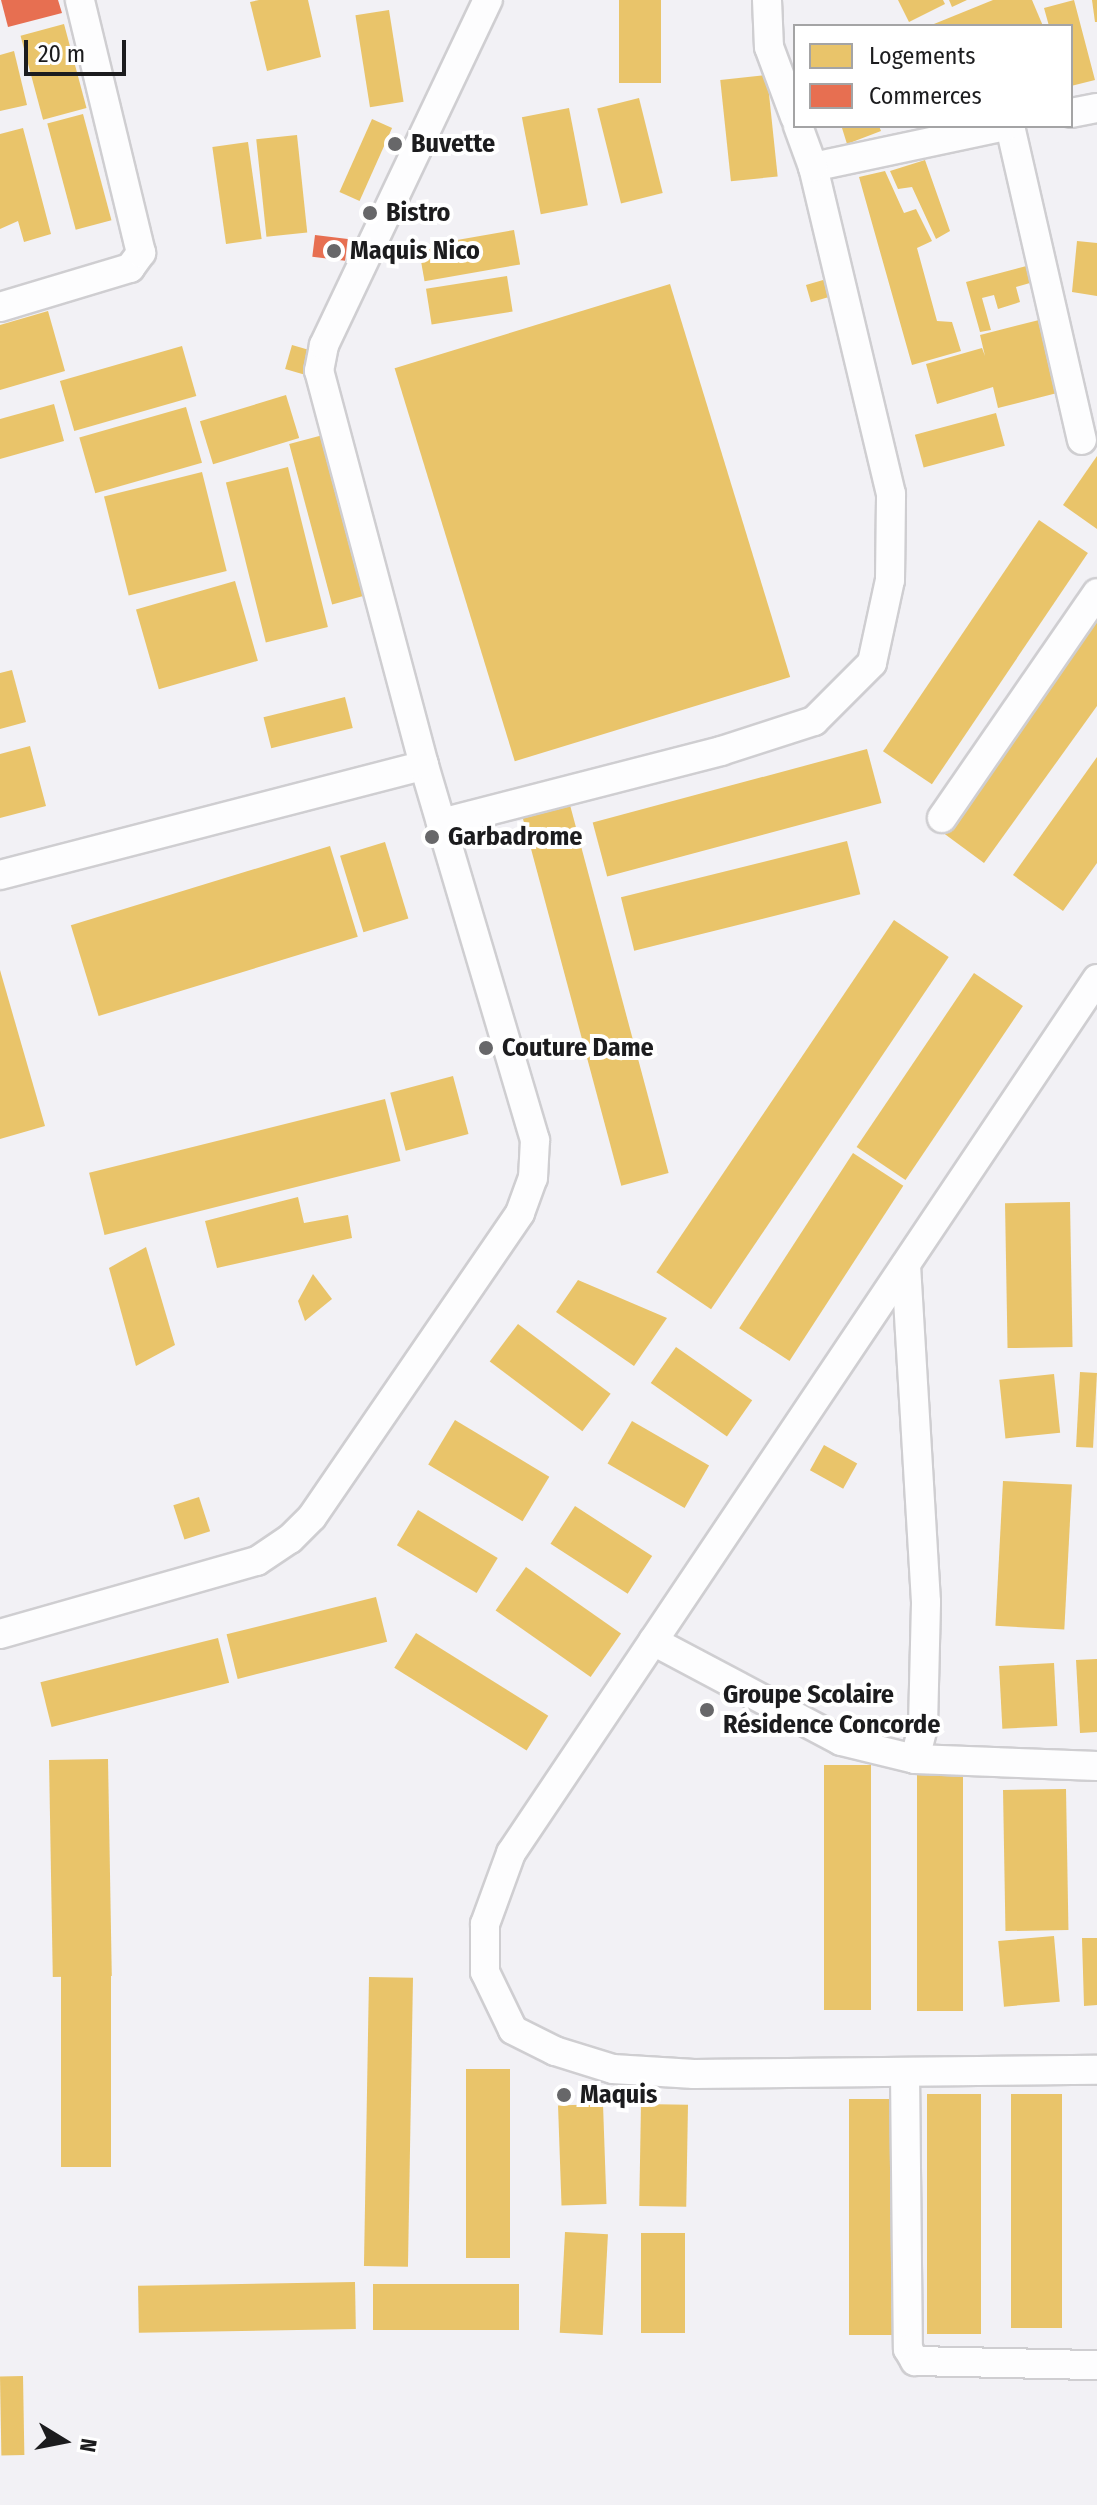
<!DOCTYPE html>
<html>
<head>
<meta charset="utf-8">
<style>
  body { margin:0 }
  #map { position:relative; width:1097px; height:2505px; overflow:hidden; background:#f2f1f5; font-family:"Fira Sans Condensed",sans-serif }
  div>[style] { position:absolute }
  .homes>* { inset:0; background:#e9c46a; transform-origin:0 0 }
  .shops>* { inset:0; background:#e76f51; transform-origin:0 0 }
  .roads { filter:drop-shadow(2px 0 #cfced1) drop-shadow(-2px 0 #cfced1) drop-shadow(0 2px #cfced1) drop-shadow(0 -2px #cfced1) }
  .minor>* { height:28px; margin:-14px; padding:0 14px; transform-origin:14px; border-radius:14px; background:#fdfdfe }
  .dots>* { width:22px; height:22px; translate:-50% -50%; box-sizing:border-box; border:4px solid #fff; border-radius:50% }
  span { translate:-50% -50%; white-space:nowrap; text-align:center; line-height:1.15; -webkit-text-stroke:8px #fff; paint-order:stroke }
  .poi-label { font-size:26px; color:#1c1c1e; font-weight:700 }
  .left { translate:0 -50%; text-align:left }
  .legend { position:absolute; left:793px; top:24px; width:280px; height:104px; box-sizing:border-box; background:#fff; border:2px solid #a4a4a5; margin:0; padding:10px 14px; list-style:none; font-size:24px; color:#1c1c1e }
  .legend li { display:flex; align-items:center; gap:16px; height:40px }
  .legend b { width:40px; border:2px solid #a4a4a5 }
  .north { position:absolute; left:24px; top:2401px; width:80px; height:80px; -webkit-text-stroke:6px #fff; paint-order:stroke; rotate:100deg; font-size:22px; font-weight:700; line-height:32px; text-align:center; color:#1c1c1e }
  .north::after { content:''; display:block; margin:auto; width:28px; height:36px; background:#1c1c1e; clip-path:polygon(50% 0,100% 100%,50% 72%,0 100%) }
  .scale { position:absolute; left:24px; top:40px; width:102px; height:36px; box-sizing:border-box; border:4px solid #1c1c1e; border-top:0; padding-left:10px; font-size:24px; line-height:28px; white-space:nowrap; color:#1c1c1e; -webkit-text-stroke:6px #fff; paint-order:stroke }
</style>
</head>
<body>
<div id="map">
  <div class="homes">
    <i style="clip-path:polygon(259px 0,308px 0,321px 57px,267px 71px,250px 2px)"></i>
    <i style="left:619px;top:0;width:42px;height:83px"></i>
    <i style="clip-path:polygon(898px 0,943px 0,945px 4px,909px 22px)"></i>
    <i style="clip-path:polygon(949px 0,967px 0,952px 7px)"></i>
    <i style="clip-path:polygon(993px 0,1032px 0,1043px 26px,929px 26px)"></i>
    <i style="clip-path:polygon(1074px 0,1095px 80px,1071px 86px,1071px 26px,1049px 26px,1044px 8px)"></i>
    <i style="clip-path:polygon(1092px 0,1097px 0,1097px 22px,1095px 22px)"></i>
    <i style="left:389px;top:10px;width:93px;height:34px;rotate:81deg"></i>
    <i style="left:64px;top:24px;width:87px;height:45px;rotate:75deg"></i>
    <i style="clip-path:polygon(14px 51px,27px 105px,0 111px,0 55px)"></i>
    <i style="left:767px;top:75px;width:102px;height:47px;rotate:84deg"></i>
    <i style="left:639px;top:98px;width:98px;height:43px;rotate:76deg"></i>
    <i style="left:569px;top:108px;width:99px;height:48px;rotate:79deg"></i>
    <i style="left:83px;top:114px;width:110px;height:37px;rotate:75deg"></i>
    <i style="left:372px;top:119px;width:22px;height:80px;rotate:24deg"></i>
    <i style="clip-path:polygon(848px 126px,879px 126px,881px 131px,847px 144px,842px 128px)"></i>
    <i style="clip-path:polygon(23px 128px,51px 234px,24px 242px,18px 221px,0 229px,0 134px)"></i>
    <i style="left:297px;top:135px;width:98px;height:41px;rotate:84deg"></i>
    <i style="left:248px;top:142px;width:98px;height:36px;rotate:82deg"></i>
    <i style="clip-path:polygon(925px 160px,950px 231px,936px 239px,912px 187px,898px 189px,890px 171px)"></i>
    <i style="clip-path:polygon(885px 171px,904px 213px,916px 209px,932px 241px,917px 248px,937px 321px,952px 322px,961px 351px,912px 365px,859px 177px)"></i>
    <i style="left:514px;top:230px;width:35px;height:97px;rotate:80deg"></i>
    <i style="clip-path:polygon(1077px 241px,1097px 243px,1097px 296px,1072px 292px)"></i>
    <i style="clip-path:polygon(1034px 264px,1045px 308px,1037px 311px,1030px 283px,1016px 287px,1020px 302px,998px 309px,994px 295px,982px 298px,991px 330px,980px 332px,966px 282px)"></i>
    <i style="left:507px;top:276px;width:36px;height:82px;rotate:81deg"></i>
    <i style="left:830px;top:278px;width:18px;height:25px;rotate:74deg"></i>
    <i style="left:670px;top:284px;width:411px;height:288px;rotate:73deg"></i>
    <i style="clip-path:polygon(48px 311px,65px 371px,0 390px,0 325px)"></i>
    <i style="clip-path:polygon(1047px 318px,1065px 391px,998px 408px,993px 387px,937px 404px,926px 364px,982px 348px,985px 356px,980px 335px)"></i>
    <i style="left:292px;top:345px;width:25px;height:25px;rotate:16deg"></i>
    <i style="left:182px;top:346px;width:52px;height:127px;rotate:74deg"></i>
    <i style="left:286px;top:395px;width:45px;height:90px;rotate:73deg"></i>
    <i style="clip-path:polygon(54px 404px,64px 441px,0 459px,0 419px)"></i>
    <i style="left:186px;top:407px;width:58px;height:111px;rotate:74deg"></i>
    <i style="left:996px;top:413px;width:34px;height:84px;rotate:75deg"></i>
    <i style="left:323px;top:435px;width:166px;height:35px;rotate:75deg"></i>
    <i style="clip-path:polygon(1097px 456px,1097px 529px,1063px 505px)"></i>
    <i style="left:288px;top:467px;width:165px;height:64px;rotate:76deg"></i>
    <i style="left:202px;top:472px;width:102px;height:101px;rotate:76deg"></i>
    <i style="left:1039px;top:520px;width:59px;height:279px;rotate:34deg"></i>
    <i style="left:235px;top:581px;width:83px;height:103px;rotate:74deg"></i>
    <i style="clip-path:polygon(1097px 618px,1097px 706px,984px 863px,942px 832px)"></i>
    <i style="clip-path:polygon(12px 670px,26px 722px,0 729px,0 673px)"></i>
    <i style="left:345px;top:697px;width:32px;height:84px;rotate:76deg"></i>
    <i style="clip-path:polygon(30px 746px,46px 806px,0 818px,0 754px)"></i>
    <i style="left:867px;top:749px;width:56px;height:284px;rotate:75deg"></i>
    <i style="clip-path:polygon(1097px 757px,1097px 863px,1063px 911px,1013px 875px)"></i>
    <i style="left:570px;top:805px;width:381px;height:49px;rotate:75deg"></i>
    <i style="left:847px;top:841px;width:55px;height:233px;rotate:76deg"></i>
    <i style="left:385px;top:842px;width:80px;height:47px;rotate:73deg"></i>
    <i style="left:330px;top:846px;width:95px;height:271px;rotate:73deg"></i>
    <i style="left:894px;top:920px;width:66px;height:425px;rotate:34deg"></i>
    <i style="clip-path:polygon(0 970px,45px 1126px,0 1139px)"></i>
    <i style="left:974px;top:973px;width:59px;height:210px;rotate:34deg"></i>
    <i style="left:453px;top:1076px;width:60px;height:65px;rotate:75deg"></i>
    <i style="left:385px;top:1099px;width:64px;height:305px;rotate:76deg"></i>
    <i style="left:853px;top:1153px;width:60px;height:209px;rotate:33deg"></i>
    <i style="clip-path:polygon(298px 1197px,304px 1223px,348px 1215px,352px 1238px,217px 1268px,205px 1221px)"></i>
    <i style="left:1070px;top:1202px;width:145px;height:65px;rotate:89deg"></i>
    <i style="clip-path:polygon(146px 1247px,175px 1345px,136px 1366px,109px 1268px)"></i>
    <i style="clip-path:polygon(313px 1274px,332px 1299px,305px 1321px,298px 1301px)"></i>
    <i style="clip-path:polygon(578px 1280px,667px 1318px,634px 1366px,556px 1312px)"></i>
    <i style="left:518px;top:1324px;width:116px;height:47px;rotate:37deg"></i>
    <i style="left:676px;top:1347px;width:93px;height:44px;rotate:35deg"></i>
    <i style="left:1080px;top:1372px;width:17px;height:75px;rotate:3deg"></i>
    <i style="left:1054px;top:1374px;width:59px;height:55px;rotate:84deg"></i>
    <i style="left:455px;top:1420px;width:110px;height:52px;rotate:31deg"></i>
    <i style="left:632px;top:1421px;width:89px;height:49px;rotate:30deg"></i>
    <i style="left:824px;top:1445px;width:38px;height:29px;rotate:29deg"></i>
    <i style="left:1003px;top:1481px;width:69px;height:145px;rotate:3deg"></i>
    <i style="left:199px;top:1497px;width:36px;height:27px;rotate:72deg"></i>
    <i style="left:575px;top:1506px;width:92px;height:45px;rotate:33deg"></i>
    <i style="left:418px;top:1510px;width:93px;height:41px;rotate:31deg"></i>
    <i style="left:526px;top:1567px;width:116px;height:53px;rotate:35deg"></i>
    <i style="left:376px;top:1597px;width:46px;height:154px;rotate:76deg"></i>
    <i style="left:416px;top:1633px;width:156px;height:41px;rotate:32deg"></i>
    <i style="left:218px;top:1638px;width:46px;height:183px;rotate:76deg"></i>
    <i style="clip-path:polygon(1097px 1659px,1097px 1732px,1080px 1733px,1076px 1660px)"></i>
    <i style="left:1054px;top:1663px;width:63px;height:55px;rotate:87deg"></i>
    <i style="left:108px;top:1759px;width:217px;height:59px;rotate:89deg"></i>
    <i style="left:871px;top:1765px;width:245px;height:47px;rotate:90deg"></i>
    <i style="left:917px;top:1766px;width:46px;height:245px"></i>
    <i style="left:1066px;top:1789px;width:141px;height:63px;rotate:89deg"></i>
    <i style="left:1054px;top:1936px;width:66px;height:56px;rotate:85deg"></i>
    <i style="clip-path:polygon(1082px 1938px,1097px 1938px,1097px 2005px,1084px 2006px)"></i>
    <i style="left:111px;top:1976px;width:191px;height:50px;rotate:90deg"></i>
    <i style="left:369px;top:1977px;width:44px;height:289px;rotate:1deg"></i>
    <i style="left:466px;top:2069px;width:44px;height:189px"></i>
    <i style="left:927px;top:2094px;width:54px;height:240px"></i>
    <i style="left:1011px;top:2094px;width:51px;height:234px"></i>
    <i style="left:849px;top:2099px;width:48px;height:236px"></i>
    <i style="left:603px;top:2104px;width:100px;height:45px;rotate:88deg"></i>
    <i style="left:641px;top:2104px;width:47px;height:102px;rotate:1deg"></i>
    <i style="left:565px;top:2232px;width:43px;height:101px;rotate:3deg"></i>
    <i style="left:641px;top:2233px;width:44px;height:100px"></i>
    <i style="left:355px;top:2282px;width:47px;height:217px;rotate:89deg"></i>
    <i style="left:373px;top:2284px;width:146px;height:46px"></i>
    <i style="left:23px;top:2376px;width:79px;height:23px;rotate:89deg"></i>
  </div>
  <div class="shops">
    <i style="clip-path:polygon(1px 0,58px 0,62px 13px,8px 27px)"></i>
    <i style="left:315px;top:235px;width:33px;height:22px;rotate:7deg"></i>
  </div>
  <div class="roads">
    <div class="minor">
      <i style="left:767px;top:0;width:47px;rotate:87.6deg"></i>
      <i style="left:769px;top:47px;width:75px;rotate:69.6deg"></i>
      <i style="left:1071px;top:113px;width:26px;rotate:-11deg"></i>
      <i style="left:1010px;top:126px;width:322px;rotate:77.1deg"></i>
      <i style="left:813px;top:167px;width:197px;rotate:-12deg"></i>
      <i style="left:0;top:307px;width:136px;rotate:-16.7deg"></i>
      <i style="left:130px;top:268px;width:19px;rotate:-54deg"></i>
      <i style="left:141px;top:253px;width:260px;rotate:-103.6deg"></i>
      <i style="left:942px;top:818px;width:273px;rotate:-55.4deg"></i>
      <i style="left:441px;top:823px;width:289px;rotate:-14.4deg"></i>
      <i style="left:721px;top:751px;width:98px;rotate:-17.9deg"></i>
      <i style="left:814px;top:721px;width:82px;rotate:-45deg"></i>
      <i style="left:872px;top:663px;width:85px;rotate:-77.8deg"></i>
      <i style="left:890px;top:580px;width:86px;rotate:-89.3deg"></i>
      <i style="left:891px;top:494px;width:336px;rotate:-103.4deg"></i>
      <i style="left:813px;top:167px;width:44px;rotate:-110.1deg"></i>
      <i style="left:0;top:875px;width:438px;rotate:-14.5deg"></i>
      <i style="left:1097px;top:979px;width:1052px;rotate:123.84deg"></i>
      <i style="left:511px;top:1853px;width:76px;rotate:110.1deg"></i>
      <i style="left:485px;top:1924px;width:48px;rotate:90deg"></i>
      <i style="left:485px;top:1972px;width:64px;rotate:64.2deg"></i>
      <i style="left:513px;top:2030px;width:47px;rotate:26.6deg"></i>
      <i style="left:555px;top:2051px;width:61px;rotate:17.2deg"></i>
      <i style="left:613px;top:2069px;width:81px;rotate:3.5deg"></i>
      <i style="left:694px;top:2074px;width:403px;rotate:-0.6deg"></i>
      <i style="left:0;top:1634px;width:267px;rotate:-15.9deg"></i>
      <i style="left:257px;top:1561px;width:40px;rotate:-34deg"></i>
      <i style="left:290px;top:1539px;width:31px;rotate:-45deg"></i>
      <i style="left:312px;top:1517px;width:368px;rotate:-55.6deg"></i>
      <i style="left:520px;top:1213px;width:37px;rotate:-70deg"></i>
      <i style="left:533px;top:1178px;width:38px;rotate:-87deg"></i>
      <i style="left:535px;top:1140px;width:391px;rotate:-106.5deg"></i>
      <i style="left:424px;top:765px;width:408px;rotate:-104.9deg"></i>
      <i style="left:319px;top:371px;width:26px;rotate:-79deg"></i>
      <i style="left:324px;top:345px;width:382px;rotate:-64.6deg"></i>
      <i style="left:653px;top:1641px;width:213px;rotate:28deg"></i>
      <i style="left:841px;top:1741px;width:76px;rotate:13.7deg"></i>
      <i style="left:915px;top:1759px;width:34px;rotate:-76deg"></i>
      <i style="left:923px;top:1726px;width:124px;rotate:-88.6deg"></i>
      <i style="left:926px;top:1602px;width:338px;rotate:-93.4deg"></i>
      <i style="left:915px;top:1759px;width:182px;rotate:2.2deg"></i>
      <i style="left:905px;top:2073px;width:276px;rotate:89.4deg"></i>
      <i style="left:908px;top:2349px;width:14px;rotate:60deg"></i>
      <i style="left:915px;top:2361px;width:182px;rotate:1.3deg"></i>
    </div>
  </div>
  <div class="dots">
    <i style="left:395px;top:144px;background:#676769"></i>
    <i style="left:370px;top:213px;background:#676769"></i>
    <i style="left:334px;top:251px;background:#676769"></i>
    <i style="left:432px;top:837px;background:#676769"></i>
    <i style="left:486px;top:1048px;background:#676769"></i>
    <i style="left:707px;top:1710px;background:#676769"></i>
    <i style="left:564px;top:2095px;background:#676769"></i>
  </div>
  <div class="poi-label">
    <span class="left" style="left:411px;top:144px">Buvette</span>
    <span class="left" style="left:386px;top:213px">Bistro</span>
    <span class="left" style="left:350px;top:251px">Maquis Nico</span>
    <span class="left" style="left:448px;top:837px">Garbadrome</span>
    <span class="left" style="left:502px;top:1048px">Couture Dame</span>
    <span class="left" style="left:723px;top:1710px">Groupe Scolaire<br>Résidence Concorde</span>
    <span class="left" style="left:580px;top:2095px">Maquis</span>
  </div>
  <ul class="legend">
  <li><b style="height:22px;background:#e9c46a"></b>Logements</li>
  <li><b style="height:22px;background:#e76f51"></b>Commerces</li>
  </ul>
  <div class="north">N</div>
  <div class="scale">20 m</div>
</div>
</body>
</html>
